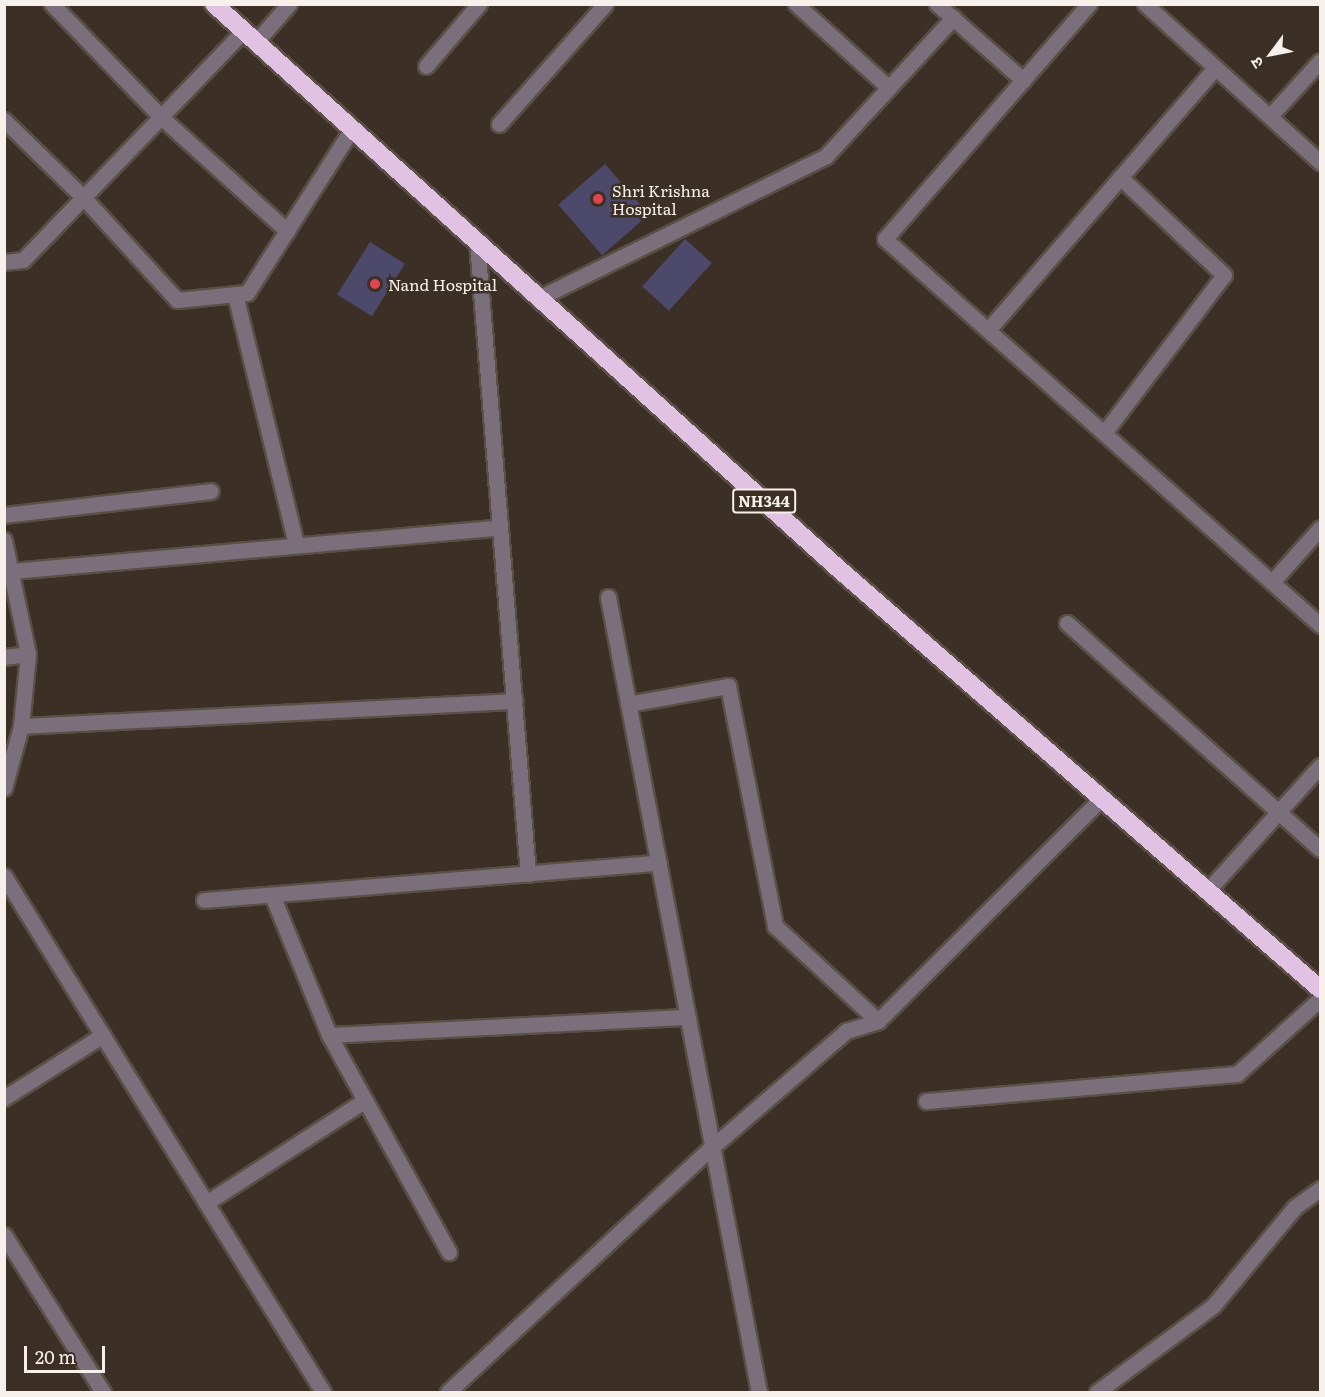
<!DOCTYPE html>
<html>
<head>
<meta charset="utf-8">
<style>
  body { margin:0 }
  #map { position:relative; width:1325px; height:1397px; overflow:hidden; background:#3c3026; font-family:Literata,"Noto Sans Devanagari",serif }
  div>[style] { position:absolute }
  .building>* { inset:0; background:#4c496a; transform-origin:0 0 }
  .roads { filter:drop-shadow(2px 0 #5a4f45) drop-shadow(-2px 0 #5a4f45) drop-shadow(0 2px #5a4f45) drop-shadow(0 -2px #5a4f45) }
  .street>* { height:15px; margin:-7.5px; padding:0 7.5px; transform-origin:7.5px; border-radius:7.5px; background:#7c6f7c }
  .highway>* { height:18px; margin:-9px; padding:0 9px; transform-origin:9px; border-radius:9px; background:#e1c2e3 }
  .dots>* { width:16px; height:16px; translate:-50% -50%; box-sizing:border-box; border:3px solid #3c3026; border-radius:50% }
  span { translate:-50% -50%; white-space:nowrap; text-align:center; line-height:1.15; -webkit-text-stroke:5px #3c3026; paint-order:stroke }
  .shield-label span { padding:2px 4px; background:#3c3026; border:2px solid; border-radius:4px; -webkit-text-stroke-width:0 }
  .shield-label { font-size:15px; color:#f8f0ea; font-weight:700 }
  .poi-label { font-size:16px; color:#f8f0ea }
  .left { translate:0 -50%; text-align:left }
  .frame { position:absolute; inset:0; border:6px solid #f8f0ea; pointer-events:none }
  .north { position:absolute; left:1241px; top:24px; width:60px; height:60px; -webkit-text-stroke:4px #3c3026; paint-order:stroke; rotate:238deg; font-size:16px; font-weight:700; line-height:24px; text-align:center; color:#f8f0ea }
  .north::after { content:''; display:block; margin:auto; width:21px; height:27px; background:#f8f0ea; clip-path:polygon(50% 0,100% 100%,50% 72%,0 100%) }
  .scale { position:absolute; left:24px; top:1346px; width:81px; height:27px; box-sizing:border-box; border:3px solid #f8f0ea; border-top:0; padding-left:8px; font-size:18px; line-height:21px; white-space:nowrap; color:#f8f0ea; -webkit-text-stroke:4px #3c3026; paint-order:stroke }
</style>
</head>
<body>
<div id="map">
  <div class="building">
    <i style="left:605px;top:164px;width:67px;height:62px;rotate:49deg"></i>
    <i style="left:685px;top:239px;width:36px;height:64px;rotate:42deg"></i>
    <i style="left:370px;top:242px;width:41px;height:62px;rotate:32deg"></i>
  </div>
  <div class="roads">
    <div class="street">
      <i style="left:52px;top:4px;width:157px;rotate:46deg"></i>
      <i style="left:161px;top:117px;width:170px;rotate:42.1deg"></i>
      <i style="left:796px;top:4px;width:125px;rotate:42.1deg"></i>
      <i style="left:937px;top:4px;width:115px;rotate:41.5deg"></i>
      <i style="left:1089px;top:4px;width:311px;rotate:131deg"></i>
      <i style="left:885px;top:239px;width:582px;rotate:41.58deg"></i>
      <i style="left:1145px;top:4px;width:236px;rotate:42.1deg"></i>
      <i style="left:256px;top:42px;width:50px;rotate:-49deg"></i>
      <i style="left:426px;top:66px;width:82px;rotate:-49.5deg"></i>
      <i style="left:1270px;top:116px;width:74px;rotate:-47.7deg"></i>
      <i style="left:4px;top:120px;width:110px;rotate:44.3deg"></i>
      <i style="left:83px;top:197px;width:139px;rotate:47.6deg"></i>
      <i style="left:177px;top:300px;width:70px;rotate:-5.7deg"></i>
      <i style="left:247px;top:293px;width:195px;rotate:-57.4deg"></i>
      <i style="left:499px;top:124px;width:160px;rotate:-48.5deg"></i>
      <i style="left:477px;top:242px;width:634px;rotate:85.39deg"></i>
      <i style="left:4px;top:262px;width:19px;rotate:-6deg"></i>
      <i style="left:23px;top:260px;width:318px;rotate:-46.1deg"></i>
      <i style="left:235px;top:294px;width:258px;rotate:76.3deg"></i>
      <i style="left:539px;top:298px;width:320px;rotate:-26.3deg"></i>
      <i style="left:826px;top:156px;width:188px;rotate:-47.4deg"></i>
      <i style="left:988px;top:330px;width:347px;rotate:-49.1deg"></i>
      <i style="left:1104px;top:433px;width:198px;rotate:-52.8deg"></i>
      <i style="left:1224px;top:275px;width:143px;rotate:-136.7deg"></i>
      <i style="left:4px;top:515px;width:208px;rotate:-6.6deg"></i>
      <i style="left:4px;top:540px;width:116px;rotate:78.1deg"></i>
      <i style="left:28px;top:654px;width:72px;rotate:95.6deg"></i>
      <i style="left:21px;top:726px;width:64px;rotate:105.3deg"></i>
      <i style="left:11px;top:571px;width:491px;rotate:-5.1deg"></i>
      <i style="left:1272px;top:582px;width:72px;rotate:-48.4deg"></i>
      <i style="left:608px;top:597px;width:809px;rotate:79.25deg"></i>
      <i style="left:1067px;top:623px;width:339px;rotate:41.8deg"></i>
      <i style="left:4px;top:657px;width:24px;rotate:-7deg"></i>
      <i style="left:628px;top:704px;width:102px;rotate:-10.2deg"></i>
      <i style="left:728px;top:686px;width:245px;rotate:78.9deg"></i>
      <i style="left:775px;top:926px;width:140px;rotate:42.7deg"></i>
      <i style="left:21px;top:726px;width:494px;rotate:-2.9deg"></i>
      <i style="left:4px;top:876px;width:607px;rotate:58.27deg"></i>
      <i style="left:1208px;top:890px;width:167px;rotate:-47.9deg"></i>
      <i style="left:272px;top:895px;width:151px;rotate:67.8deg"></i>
      <i style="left:329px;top:1035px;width:248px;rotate:61.1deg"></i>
      <i style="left:204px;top:900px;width:456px;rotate:-4.7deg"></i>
      <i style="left:329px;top:1035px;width:358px;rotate:-2.9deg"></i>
      <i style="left:4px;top:1098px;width:117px;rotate:-32.5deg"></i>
      <i style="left:926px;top:1101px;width:312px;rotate:-5deg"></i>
      <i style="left:1237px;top:1074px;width:112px;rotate:-42.1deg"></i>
      <i style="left:206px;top:1203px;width:189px;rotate:-32.9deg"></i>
      <i style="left:4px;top:1235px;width:186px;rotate:57.8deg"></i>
      <i style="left:448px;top:1392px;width:359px;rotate:-42.9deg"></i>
      <i style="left:711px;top:1148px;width:179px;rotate:-40.9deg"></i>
      <i style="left:846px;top:1031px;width:34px;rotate:-17deg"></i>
      <i style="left:878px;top:1021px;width:316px;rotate:-44.9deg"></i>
      <i style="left:1097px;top:1392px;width:144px;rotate:-36.6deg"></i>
      <i style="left:1213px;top:1306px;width:129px;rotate:-50.4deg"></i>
      <i style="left:1295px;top:1207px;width:31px;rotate:-36deg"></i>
    </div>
    <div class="highway">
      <i style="left:214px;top:4px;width:844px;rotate:42.12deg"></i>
      <i style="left:840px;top:570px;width:637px;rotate:41.12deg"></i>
    </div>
  </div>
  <div class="dots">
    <i style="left:598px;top:199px;background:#e0444e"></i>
    <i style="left:375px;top:284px;background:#e0444e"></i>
  </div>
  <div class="shield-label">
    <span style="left:764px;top:501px">NH344</span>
  </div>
  <div class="poi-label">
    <span class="left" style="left:612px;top:199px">Shri Krishna<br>Hospital</span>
    <span class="left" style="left:388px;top:284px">Nand Hospital</span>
  </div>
  <div class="frame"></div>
  <div class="north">उ</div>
  <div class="scale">20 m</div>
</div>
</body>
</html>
